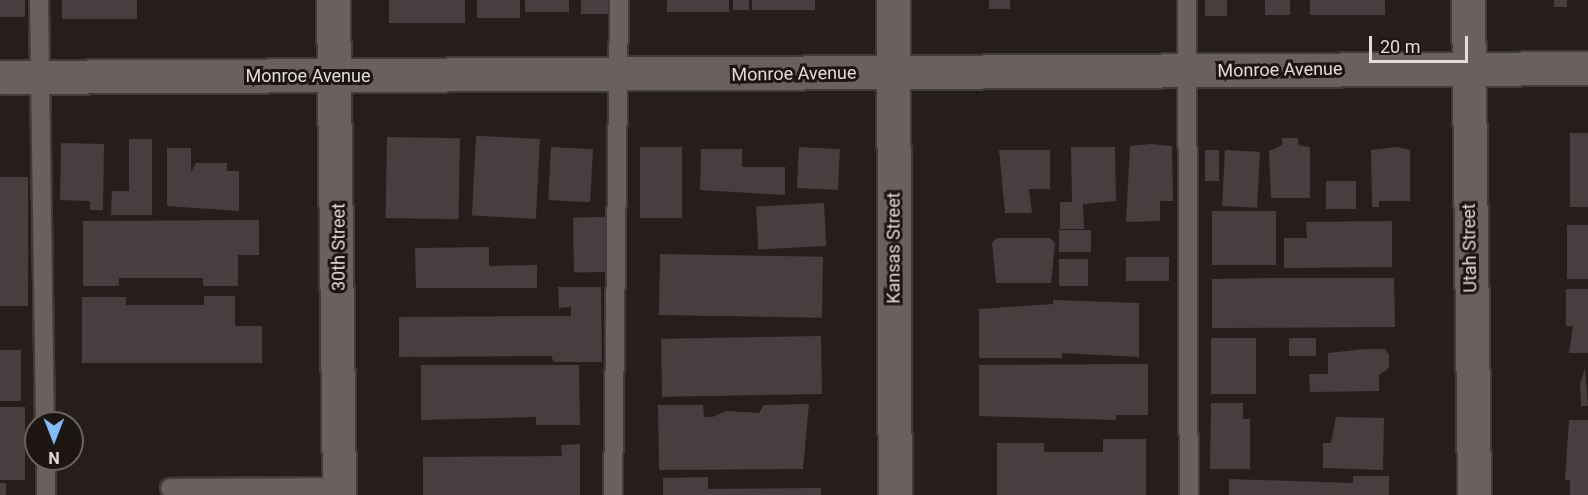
<!DOCTYPE html>
<html>
<head>
<meta charset="utf-8">
<style>
  body { margin:0 }
  #map { position:relative; width:1588px; height:495px; overflow:hidden; background:#261e1b; font-family:Roboto,sans-serif }
  div>[style] { position:absolute }
  .building>* { inset:0; background:#483e3f; transform-origin:0 0 }
  .roads { filter:drop-shadow(2px 0 #413b39) drop-shadow(-2px 0 #413b39) drop-shadow(0 2px #413b39) drop-shadow(0 -2px #413b39) }
  .lane>* { height:18px; margin:-9px; padding:0 9px; transform-origin:9px; border-radius:9px; background:#6a605d }
  .secondary>* { height:33px; margin:-16.5px; padding:0 16.5px; transform-origin:16.5px; border-radius:16.5px; background:#6a605d }
  span { translate:-50% -50%; white-space:nowrap; text-align:center; line-height:1.15; -webkit-text-stroke:6px #1c1512; paint-order:stroke }
  .street-label { font-size:18px; color:#e1dbd9 }
  .north { position:absolute; left:24px; top:411px; width:60px; height:60px; box-sizing:border-box; background:#1c1512; border:2px solid #6b6462; border-radius:50%; rotate:180deg; font-size:16px; font-weight:700; line-height:24px; text-align:center; color:#e1dbd9 }
  .north::after { content:''; display:block; margin:auto; width:21px; height:27px; background:#82bcfa; clip-path:polygon(50% 0,100% 100%,50% 72%,0 100%) }
  .scale { position:absolute; left:1369px; top:36px; width:99px; height:27px; box-sizing:border-box; border:3px solid #e1dbd9; border-top:0; padding-left:8px; font-size:18px; line-height:21px; white-space:nowrap; color:#e1dbd9; -webkit-text-stroke:4px #1c1512; paint-order:stroke }
</style>
</head>
<body>
<div id="map">
  <div class="building">
    <i style="left:0;top:0;width:25px;height:17px"></i>
    <i style="left:62px;top:0;width:75px;height:19px"></i>
    <i style="left:389px;top:0;width:76px;height:23px"></i>
    <i style="left:477px;top:0;width:43px;height:18px"></i>
    <i style="left:525px;top:0;width:44px;height:12px"></i>
    <i style="left:581px;top:0;width:28px;height:14px"></i>
    <i style="left:667px;top:0;width:62px;height:12px"></i>
    <i style="left:733px;top:0;width:16px;height:10px"></i>
    <i style="left:752px;top:0;width:63px;height:10px"></i>
    <i style="left:989px;top:0;width:21px;height:9px"></i>
    <i style="left:1205px;top:0;width:22px;height:16px"></i>
    <i style="left:1265px;top:0;width:25px;height:15px"></i>
    <i style="left:1310px;top:0;width:75px;height:15px"></i>
    <i style="left:1554px;top:0;width:13px;height:7px"></i>
    <i style="left:1570px;top:133px;width:18px;height:74px"></i>
    <i style="left:387px;top:137px;width:73px;height:81px;rotate:1deg"></i>
    <i style="clip-path:polygon(1282px 138px,1298px 138px,1298px 145px,1310px 147px,1310px 198px,1271px 198px,1269px 151px,1282px 145px)"></i>
    <i style="clip-path:polygon(129px 139px,152px 139px,152px 215px,111px 215px,112px 191px,129px 191px)"></i>
    <i style="left:540px;top:139px;width:80px;height:64px;rotate:93deg"></i>
    <i style="clip-path:polygon(61px 143px,104px 144px,103px 210px,90px 210px,90px 201px,60px 200px)"></i>
    <i style="clip-path:polygon(1151px 144px,1172px 146px,1173px 201px,1160px 201px,1160px 221px,1126px 222px,1130px 146px)"></i>
    <i style="left:551px;top:147px;width:42px;height:53px;rotate:3deg"></i>
    <i style="left:640px;top:147px;width:42px;height:71px"></i>
    <i style="left:799px;top:147px;width:41px;height:41px;rotate:3deg"></i>
    <i style="clip-path:polygon(1071px 147px,1115px 147px,1116px 201px,1083px 204px,1084px 229px,1060px 229px,1060px 202px,1072px 202px)"></i>
    <i style="clip-path:polygon(1398px 147px,1410px 150px,1410px 201px,1379px 201px,1379px 207px,1372px 207px,1371px 150px)"></i>
    <i style="clip-path:polygon(167px 148px,191px 148px,191px 172px,196px 163px,227px 163px,227px 171px,239px 171px,239px 211px,167px 206px)"></i>
    <i style="clip-path:polygon(701px 149px,742px 149px,742px 167px,785px 167px,785px 195px,700px 190px)"></i>
    <i style="clip-path:polygon(999px 150px,1050px 150px,1050px 189px,1029px 189px,1032px 213px,1005px 213px)"></i>
    <i style="left:1205px;top:150px;width:14px;height:31px"></i>
    <i style="left:1225px;top:150px;width:35px;height:56px;rotate:3deg"></i>
    <i style="left:0;top:177px;width:28px;height:129px"></i>
    <i style="left:1326px;top:181px;width:30px;height:28px"></i>
    <i style="left:824px;top:203px;width:43px;height:68px;rotate:87deg"></i>
    <i style="left:1212px;top:211px;width:64px;height:54px"></i>
    <i style="left:606px;top:217px;width:55px;height:33px;rotate:89deg"></i>
    <i style="clip-path:polygon(259px 220px,259px 255px,238px 255px,238px 286px,203px 286px,203px 278px,119px 278px,119px 286px,83px 286px,83px 221px)"></i>
    <i style="clip-path:polygon(1392px 221px,1392px 267px,1284px 268px,1284px 238px,1307px 238px,1306px 222px)"></i>
    <i style="left:1567px;top:225px;width:21px;height:54px"></i>
    <i style="left:1059px;top:230px;width:32px;height:22px"></i>
    <i style="clip-path:polygon(997px 238px,1050px 238px,1055px 243px,1051px 283px,996px 283px,992px 243px)"></i>
    <i style="clip-path:polygon(489px 247px,489px 266px,537px 265px,537px 288px,416px 288px,415px 248px)"></i>
    <i style="left:660px;top:254px;width:163px;height:61px;rotate:1deg"></i>
    <i style="left:1126px;top:257px;width:43px;height:24px"></i>
    <i style="left:1059px;top:259px;width:29px;height:27px"></i>
    <i style="clip-path:polygon(1278px 278px,1394px 278px,1395px 327px,1212px 328px,1212px 279px)"></i>
    <i style="clip-path:polygon(558px 287px,601px 287px,602px 362px,554px 362px,551px 356px,399px 357px,399px 317px,571px 316px,571px 307px,559px 308px)"></i>
    <i style="clip-path:polygon(1566px 289px,1588px 289px,1588px 353px,1569px 353px,1573px 326px,1566px 326px)"></i>
    <i style="clip-path:polygon(204px 296px,235px 296px,235px 326px,262px 326px,262px 363px,82px 363px,82px 297px,126px 297px,126px 305px,204px 305px)"></i>
    <i style="clip-path:polygon(1053px 300px,1139px 303px,1139px 357px,1062px 353px,1062px 358px,979px 358px,979px 309px,1053px 304px)"></i>
    <i style="left:821px;top:336px;width:58px;height:160px;rotate:89deg"></i>
    <i style="left:1211px;top:338px;width:45px;height:56px"></i>
    <i style="left:1289px;top:338px;width:27px;height:18px"></i>
    <i style="clip-path:polygon(1365px 349px,1385px 349px,1389px 355px,1389px 368px,1379px 375px,1379px 391px,1310px 392px,1309px 374px,1328px 374px,1328px 353px)"></i>
    <i style="left:0;top:350px;width:21px;height:51px"></i>
    <i style="clip-path:polygon(1148px 364px,1148px 415px,1116px 415px,1116px 420px,979px 416px,979px 365px)"></i>
    <i style="clip-path:polygon(421px 365px,579px 365px,580px 425px,536px 425px,536px 417px,421px 420px)"></i>
    <i style="clip-path:polygon(1585px 368px,1588px 406px,1581px 406px,1580px 384px)"></i>
    <i style="clip-path:polygon(1211px 403px,1243px 403px,1243px 419px,1250px 419px,1250px 469px,1210px 469px)"></i>
    <i style="clip-path:polygon(809px 404px,803px 469px,659px 470px,658px 405px,703px 405px,704px 417px,712px 417px,727px 411px,759px 413px,764px 405px)"></i>
    <i style="left:0;top:407px;width:25px;height:73px"></i>
    <i style="clip-path:polygon(1336px 417px,1384px 418px,1383px 470px,1323px 468px,1323px 443px,1331px 443px)"></i>
    <i style="clip-path:polygon(1569px 420px,1588px 420px,1588px 495px,1570px 495px,1570px 480px,1565px 480px)"></i>
    <i style="clip-path:polygon(1103px 439px,1146px 439px,1146px 495px,997px 495px,997px 443px,1044px 443px,1044px 452px,1103px 452px)"></i>
    <i style="clip-path:polygon(580px 444px,580px 495px,423px 495px,423px 457px,562px 456px,561px 445px)"></i>
    <i style="clip-path:polygon(1353px 476px,1389px 476px,1389px 495px,1229px 495px,1229px 479px,1353px 483px)"></i>
    <i style="clip-path:polygon(708px 477px,708px 489px,821px 488px,821px 495px,663px 495px,663px 478px)"></i>
    <i style="left:0;top:483px;width:6px;height:12px"></i>
  </div>
  <div class="roads">
    <div class="lane">
      <i style="left:39px;top:0;width:423px;rotate:89.2deg"></i>
      <i style="left:1187px;top:0;width:495px;rotate:89.8deg"></i>
      <i style="left:46px;top:459px;width:36px;rotate:90deg"></i>
      <i style="left:170px;top:488px;width:169px;rotate:-0.3deg"></i>
      <i style="left:613px;top:495px;width:495px;rotate:-89.3deg"></i>
    </div>
    <div class="secondary">
      <i style="left:333px;top:0;width:495px;rotate:89.3deg"></i>
      <i style="left:893px;top:0;width:495px;rotate:89.8deg"></i>
      <i style="left:1468px;top:0;width:495px;rotate:89.3deg"></i>
      <i style="left:0;top:77px;width:1588px;rotate:-0.32deg"></i>
    </div>
  </div>
  <div class="street-label">
    <span style="left:1280px;top:70px;rotate:-1deg">Monroe Avenue</span>
    <span style="left:794px;top:74px;rotate:-1deg">Monroe Avenue</span>
    <span style="left:308px;top:76px">Monroe Avenue</span>
    <span style="left:339px;top:247px;rotate:-90deg">30th Street</span>
    <span style="left:894px;top:248px;rotate:-90deg">Kansas Street</span>
    <span style="left:1470px;top:248px;rotate:-91deg">Utah Street</span>
  </div>
  <div class="north">N</div>
  <div class="scale">20 m</div>
</div>
</body>
</html>
